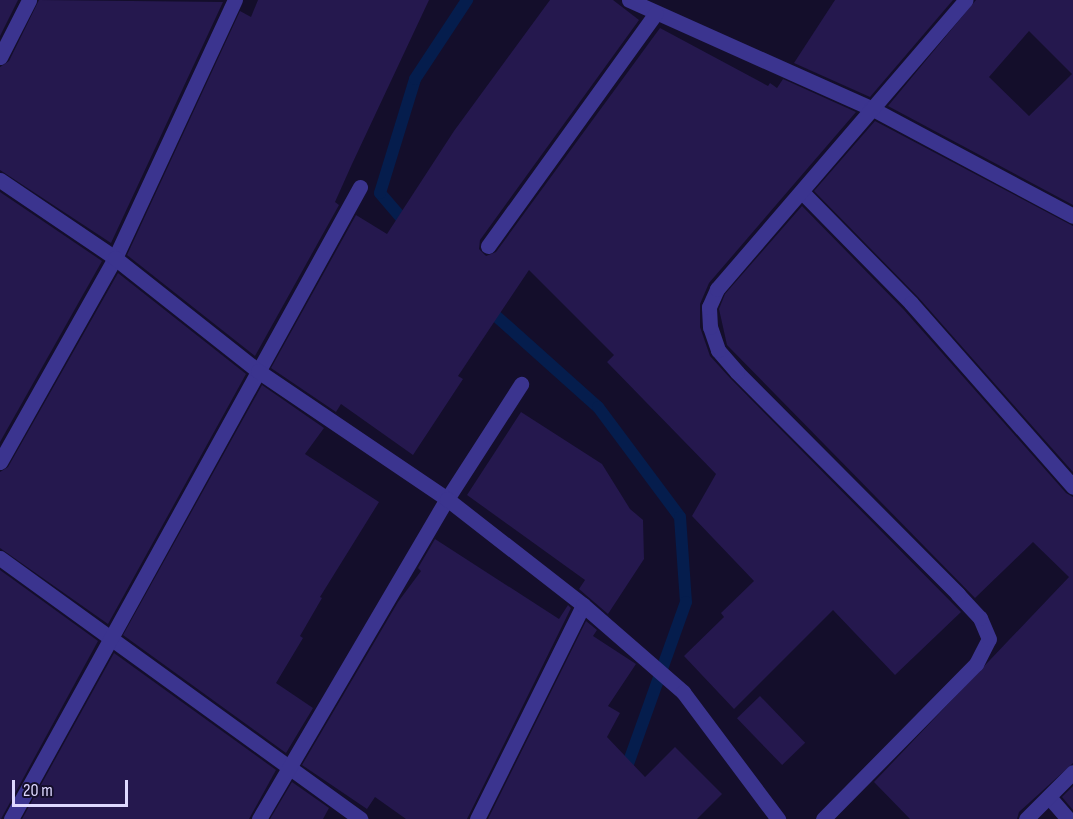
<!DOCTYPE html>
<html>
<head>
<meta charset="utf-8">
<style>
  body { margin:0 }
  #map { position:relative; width:1073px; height:819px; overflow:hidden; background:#140e2b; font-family:"Sofia Sans Condensed",sans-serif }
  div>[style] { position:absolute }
  .stream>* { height:12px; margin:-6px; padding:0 6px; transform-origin:6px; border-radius:6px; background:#051d4d }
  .building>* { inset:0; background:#25184e; transform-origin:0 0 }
  .minor>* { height:15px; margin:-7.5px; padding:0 7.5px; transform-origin:7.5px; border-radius:7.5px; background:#3b348f }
  .tertiary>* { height:15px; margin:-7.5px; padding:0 7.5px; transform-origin:7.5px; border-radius:7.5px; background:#3b348f }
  span { translate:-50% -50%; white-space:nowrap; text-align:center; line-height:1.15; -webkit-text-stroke:4.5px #140e2b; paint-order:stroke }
  .scale { position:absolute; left:12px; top:780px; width:116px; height:27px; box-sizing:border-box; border:3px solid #ded8ff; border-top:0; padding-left:8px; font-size:18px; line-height:21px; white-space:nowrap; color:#ded8ff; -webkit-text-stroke:4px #140e2b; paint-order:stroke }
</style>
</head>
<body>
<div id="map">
  <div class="stream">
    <i style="left:410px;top:228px;width:46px;rotate:-130.6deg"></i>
    <i style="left:380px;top:193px;width:119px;rotate:-72.9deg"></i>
    <i style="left:415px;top:79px;width:95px;rotate:-56.6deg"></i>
    <i style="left:486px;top:307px;width:150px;rotate:41.8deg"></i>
    <i style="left:598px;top:407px;width:137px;rotate:53.3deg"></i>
    <i style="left:680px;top:517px;width:85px;rotate:86deg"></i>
    <i style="left:686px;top:602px;width:184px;rotate:109.7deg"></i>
  </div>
  <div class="building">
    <i style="clip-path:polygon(0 0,18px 0,0 36px)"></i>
    <i style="clip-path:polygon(39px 0,223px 2px,111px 243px,0 170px,0 67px,9px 61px)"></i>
    <i style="clip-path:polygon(258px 0,429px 0,352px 164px,335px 202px,339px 205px,255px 356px,127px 255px,240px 11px,251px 17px)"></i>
    <i style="clip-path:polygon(550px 0,613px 0,639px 20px,480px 240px,479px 249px,486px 256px,496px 252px,660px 28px,768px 86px,770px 83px,777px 88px,783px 79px,856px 112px,709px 283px,700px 304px,700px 327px,710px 356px,730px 378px,961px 612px,895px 675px,833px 610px,734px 709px,684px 656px,724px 617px,721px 613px,754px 581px,692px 516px,716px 474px,607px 362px,614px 355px,529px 270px,458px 376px,463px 379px,413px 455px,341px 404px,336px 412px,271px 368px,356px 215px,387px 234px,454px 131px)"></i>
    <i style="clip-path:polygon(835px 0,953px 0,870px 97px,794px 63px)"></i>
    <i style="clip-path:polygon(evenodd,976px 0,1073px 0,1073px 205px,888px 106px,976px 0,1029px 31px,1072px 74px,1029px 116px,989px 77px,1029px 31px)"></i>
    <i style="clip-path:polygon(875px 121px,1073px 226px,1073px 472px,918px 297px,814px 191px)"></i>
    <i style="clip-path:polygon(0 192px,102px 261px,0 442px)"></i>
    <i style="clip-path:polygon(802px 206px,904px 310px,1066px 493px,1073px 497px,1073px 763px,1019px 812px,1017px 819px,910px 819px,874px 782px,1069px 577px,1033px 542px,975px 598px,727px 345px,719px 309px,725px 294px)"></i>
    <i style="clip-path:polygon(118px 273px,246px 374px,108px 624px,0 548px,0 472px,8px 467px)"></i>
    <i style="clip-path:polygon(262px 385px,324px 428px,305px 454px,379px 502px,320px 597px,322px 598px,300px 636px,303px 638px,276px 683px,313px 708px,286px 753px,123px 635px)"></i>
    <i style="clip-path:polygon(521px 412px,602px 464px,630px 509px,643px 520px,644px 559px,608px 614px,579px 589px,585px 580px,467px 495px)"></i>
    <i style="clip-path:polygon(435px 539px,559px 619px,568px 605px,571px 608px,467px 819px,406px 819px,375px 797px,367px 809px,302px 765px,398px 602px,421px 571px,418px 568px)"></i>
    <i style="clip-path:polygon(0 570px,98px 641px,1px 819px,0 819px)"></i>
    <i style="clip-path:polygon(586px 621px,597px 630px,593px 636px,636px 664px,608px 706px,620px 713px,607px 737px,645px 777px,675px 747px,722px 794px,697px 819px,488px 819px)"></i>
    <i style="clip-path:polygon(114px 653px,276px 770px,249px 819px,22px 819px)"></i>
    <i style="left:760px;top:696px;width:65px;height:32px;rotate:46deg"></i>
    <i style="clip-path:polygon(292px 782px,329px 808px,323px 819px,270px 819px)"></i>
    <i style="clip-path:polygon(1073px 786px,1073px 810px,1062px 797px)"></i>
  </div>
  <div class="minor">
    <i style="left:629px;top:0;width:265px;rotate:24.1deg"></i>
    <i style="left:871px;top:108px;width:229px;rotate:28.1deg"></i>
    <i style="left:0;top:57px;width:64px;rotate:-63deg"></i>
    <i style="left:803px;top:193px;width:154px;rotate:45.5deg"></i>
    <i style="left:911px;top:303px;width:245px;rotate:48.6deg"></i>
    <i style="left:488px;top:246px;width:287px;rotate:-54.2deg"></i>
    <i style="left:0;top:462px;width:234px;rotate:-60.6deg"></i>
    <i style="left:115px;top:258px;width:285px;rotate:-65.1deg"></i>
    <i style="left:0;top:558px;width:445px;rotate:35.9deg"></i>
    <i style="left:1049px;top:797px;width:29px;rotate:49deg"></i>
    <i style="left:11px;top:819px;width:722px;rotate:-61.09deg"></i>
    <i style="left:259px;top:819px;width:371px;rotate:-59.6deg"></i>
    <i style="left:447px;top:499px;width:137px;rotate:-57.2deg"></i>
    <i style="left:477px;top:819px;width:239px;rotate:-63.6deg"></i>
    <i style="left:823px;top:819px;width:218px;rotate:-45.4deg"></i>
    <i style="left:976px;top:664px;width:28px;rotate:-63deg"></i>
    <i style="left:989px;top:639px;width:23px;rotate:-113deg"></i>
    <i style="left:980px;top:618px;width:33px;rotate:-133deg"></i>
    <i style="left:958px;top:594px;width:313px;rotate:-134.9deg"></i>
    <i style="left:737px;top:372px;width:29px;rotate:-131deg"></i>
    <i style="left:718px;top:350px;width:24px;rotate:-109deg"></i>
    <i style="left:710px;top:327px;width:20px;rotate:-93deg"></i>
    <i style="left:709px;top:307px;width:20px;rotate:-66deg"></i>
    <i style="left:717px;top:289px;width:381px;rotate:-49.3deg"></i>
    <i style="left:1026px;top:819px;width:66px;rotate:-45deg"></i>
  </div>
  <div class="tertiary">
    <i style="left:0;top:180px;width:139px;rotate:34.1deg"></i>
    <i style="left:115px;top:258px;width:182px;rotate:38.3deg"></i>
    <i style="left:258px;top:371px;width:228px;rotate:34.1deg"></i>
    <i style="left:447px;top:499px;width:172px;rotate:37.9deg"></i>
    <i style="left:583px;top:605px;width:133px;rotate:41deg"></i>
    <i style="left:683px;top:692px;width:159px;rotate:53.2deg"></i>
  </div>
  <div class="scale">20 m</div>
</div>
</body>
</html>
